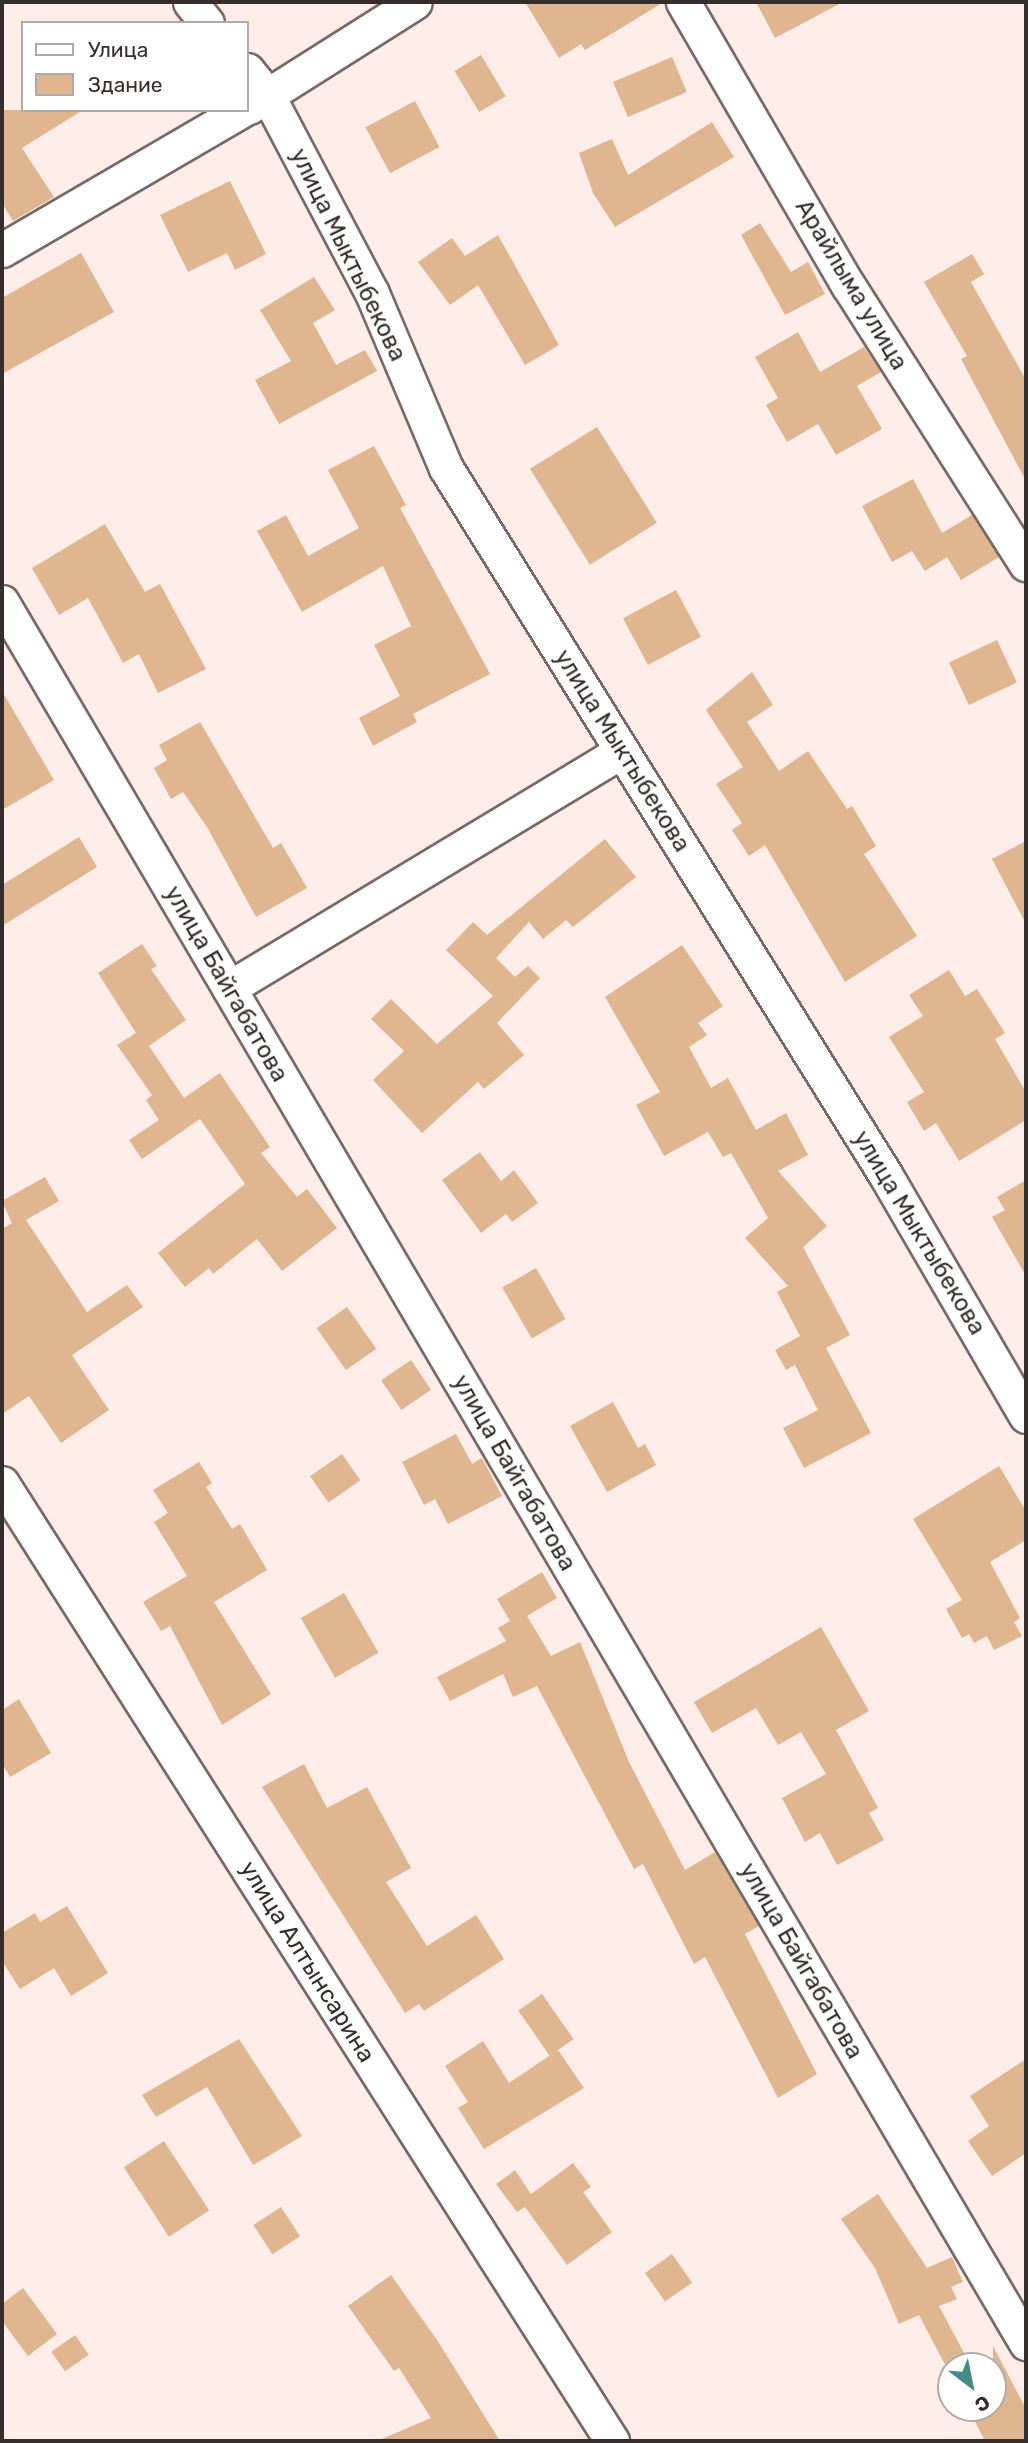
<!DOCTYPE html>
<html>
<head>
<meta charset="utf-8">
<style>
  body { margin:0 }
  #map { position:relative; width:1028px; height:2443px; overflow:hidden; background:#feede9; font-family:Rubik,sans-serif }
  div>[style] { position:absolute }
  .building>* { inset:0; background:#dfb690; transform-origin:0 0 }
  .roads { filter:drop-shadow(2px 0 #796864) drop-shadow(-2px 0 #796864) drop-shadow(0 2px #796864) drop-shadow(0 -2px #796864) }
  .street>* { height:33px; margin:-16.5px; padding:0 16.5px; transform-origin:16.5px; border-radius:16.5px; background:#fff }
  span { translate:-50% -50%; white-space:nowrap; text-align:center; line-height:1.15; -webkit-text-stroke:5px #fff; paint-order:stroke }
  .street-label { font-size:24px; color:#352e2c }
  .frame { position:absolute; inset:0; border:4px solid #352e2c; pointer-events:none }
  .legend { position:absolute; left:21px; top:21px; width:228px; height:91px; box-sizing:border-box; background:#fff; border:2px solid #aeabab; margin:0; padding:9px 12px; list-style:none; font-size:21px; color:#352e2c }
  .legend li { display:flex; align-items:center; gap:14px; height:35px }
  .legend b { width:35px; border:2px solid #aeabab }
  .north { position:absolute; left:937px; top:2352px; width:70px; height:70px; box-sizing:border-box; background:#fff; border:2px solid #aeabab; border-radius:50%; rotate:148deg; font-size:19px; font-weight:700; line-height:28px; text-align:center; color:#352e2c }
  .north::after { content:''; display:block; margin:auto; width:24px; height:32px; background:#458c88; clip-path:polygon(50% 0,100% 100%,50% 72%,0 100%) }
</style>
</head>
<body>
<div id="map">
  <div class="building">
    <i style="clip-path:polygon(525px 2px,664px 2px,585px 50px,581px 44px,559px 58px)"></i>
    <i style="clip-path:polygon(756px 2px,843px 2px,775px 38px)"></i>
    <i style="left:481px;top:55px;width:48px;height:31px;rotate:59deg"></i>
    <i style="left:672px;top:57px;width:38px;height:64px;rotate:67deg"></i>
    <i style="left:415px;top:101px;width:52px;height:56px;rotate:62deg"></i>
    <i style="clip-path:polygon(2px 110px,83px 110px,22px 148px,54px 197px,13px 221px,2px 203px)"></i>
    <i style="clip-path:polygon(712px 122px,734px 157px,615px 227px,593px 193px,579px 153px,612px 139px,628px 175px)"></i>
    <i style="clip-path:polygon(230px 181px,266px 254px,235px 270px,227px 253px,188px 272px,160px 215px)"></i>
    <i style="clip-path:polygon(760px 223px,791px 272px,808px 262px,825px 294px,785px 315px,741px 235px)"></i>
    <i style="clip-path:polygon(498px 235px,559px 345px,525px 365px,478px 285px,450px 305px,418px 262px,452px 238px,465px 256px)"></i>
    <i style="clip-path:polygon(81px 253px,114px 312px,2px 374px,2px 298px)"></i>
    <i style="clip-path:polygon(972px 254px,984px 274px,971px 282px,1026px 380px,1026px 481px,961px 359px,967px 356px,924px 282px)"></i>
    <i style="clip-path:polygon(314px 277px,335px 310px,313px 323px,336px 365px,365px 350px,377px 371px,279px 424px,255px 380px,291px 361px,260px 310px)"></i>
    <i style="clip-path:polygon(798px 332px,820px 372px,864px 347px,881px 372px,857px 386px,882px 429px,836px 455px,818px 424px,787px 442px,766px 405px,778px 398px,755px 357px)"></i>
    <i style="left:597px;top:427px;width:113px;height:79px;rotate:58deg"></i>
    <i style="clip-path:polygon(374px 446px,406px 505px,400px 508px,490px 674px,413px 714px,417px 722px,373px 746px,359px 718px,400px 696px,374px 645px,411px 626px,383px 566px,302px 612px,257px 531px,286px 515px,308px 556px,359px 528px,328px 470px)"></i>
    <i style="clip-path:polygon(913px 479px,942px 533px,972px 515px,999px 557px,961px 580px,947px 557px,925px 571px,912px 551px,892px 562px,862px 506px)"></i>
    <i style="clip-path:polygon(105px 524px,145px 592px,160px 584px,206px 669px,158px 693px,139px 654px,123px 663px,88px 598px,59px 615px,32px 568px)"></i>
    <i style="left:676px;top:590px;width:53px;height:60px;rotate:62deg"></i>
    <i style="left:997px;top:640px;width:47px;height:53px;rotate:65deg"></i>
    <i style="clip-path:polygon(752px 672px,773px 705px,747px 722px,779px 771px,808px 751px,847px 809px,852px 806px,876px 846px,864px 854px,917px 936px,845px 982px,765px 845px,749px 856px,732px 830px,742px 823px,716px 784px,743px 767px,706px 710px)"></i>
    <i style="clip-path:polygon(2px 691px,54px 780px,2px 810px)"></i>
    <i style="clip-path:polygon(200px 722px,273px 848px,281px 843px,307px 888px,256px 917px,207px 827px,183px 792px,171px 799px,154px 768px,167px 760px,159px 745px)"></i>
    <i style="clip-path:polygon(79px 837px,97px 867px,2px 926px,2px 885px)"></i>
    <i style="clip-path:polygon(605px 839px,636px 877px,573px 927px,566px 920px,543px 939px,529px 922px,496px 958px,515px 977px,528px 966px,540px 978px,497px 1023px,524px 1055px,484px 1089px,478px 1082px,422px 1133px,373px 1080px,404px 1051px,371px 1019px,391px 999px,437px 1044px,493px 996px,446px 950px,473px 922px,487px 935px)"></i>
    <i style="clip-path:polygon(1026px 841px,1026px 924px,992px 859px)"></i>
    <i style="clip-path:polygon(142px 944px,157px 966px,151px 969px,186px 1020px,149px 1046px,184px 1098px,220px 1073px,270px 1147px,261px 1153px,297px 1197px,307px 1189px,337px 1228px,282px 1271px,257px 1239px,213px 1274px,209px 1268px,185px 1287px,158px 1253px,245px 1184px,200px 1119px,142px 1159px,129px 1140px,159px 1120px,146px 1100px,152px 1095px,117px 1045px,136px 1033px,98px 973px)"></i>
    <i style="clip-path:polygon(682px 945px,723px 1006px,698px 1023px,707px 1035px,689px 1047px,711px 1088px,728px 1078px,756px 1130px,786px 1113px,808px 1155px,778px 1171px,827px 1226px,803px 1247px,850px 1335px,826px 1348px,871px 1433px,804px 1468px,783px 1428px,818px 1410px,795px 1365px,786px 1370px,775px 1350px,800px 1336px,777px 1292px,788px 1286px,745px 1238px,768px 1218px,731px 1153px,723px 1157px,708px 1132px,664px 1156px,636px 1105px,660px 1092px,605px 997px)"></i>
    <i style="clip-path:polygon(949px 970px,965px 996px,977px 989px,1005px 1033px,995px 1039px,1026px 1092px,1026px 1120px,959px 1161px,936px 1123px,924px 1131px,907px 1102px,924px 1092px,889px 1037px,923px 1016px,909px 995px)"></i>
    <i style="clip-path:polygon(480px 1152px,501px 1181px,514px 1170px,538px 1203px,512px 1222px,506px 1214px,481px 1233px,442px 1180px)"></i>
    <i style="clip-path:polygon(45px 1177px,59px 1201px,26px 1220px,87px 1312px,127px 1285px,143px 1307px,72px 1355px,109px 1410px,61px 1443px,29px 1396px,2px 1414px,2px 1229px,12px 1223px,2px 1201px)"></i>
    <i style="clip-path:polygon(1026px 1180px,1026px 1276px,992px 1217px,1005px 1210px,997px 1197px)"></i>
    <i style="left:536px;top:1268px;width:59px;height:39px;rotate:60deg"></i>
    <i style="left:347px;top:1307px;width:51px;height:37px;rotate:55deg"></i>
    <i style="left:411px;top:1360px;width:36px;height:36px;rotate:56deg"></i>
    <i style="clip-path:polygon(613px 1402px,638px 1448px,645px 1444px,656px 1465px,607px 1492px,570px 1426px)"></i>
    <i style="clip-path:polygon(456px 1434px,472px 1464px,482px 1458px,502px 1496px,448px 1524px,435px 1499px,424px 1505px,402px 1462px)"></i>
    <i style="left:342px;top:1454px;width:32px;height:39px;rotate:55deg"></i>
    <i style="clip-path:polygon(199px 1462px,212px 1483px,206px 1487px,232px 1529px,240px 1524px,267px 1570px,214px 1602px,271px 1694px,222px 1725px,170px 1626px,161px 1631px,143px 1602px,187px 1576px,154px 1522px,168px 1513px,153px 1490px)"></i>
    <i style="clip-path:polygon(999px 1466px,1026px 1511px,1026px 1540px,990px 1562px,1020px 1618px,1014px 1622px,1022px 1636px,994px 1650px,987px 1636px,974px 1643px,969px 1634px,962px 1638px,946px 1609px,962px 1600px,913px 1519px)"></i>
    <i style="clip-path:polygon(542px 1572px,557px 1598px,527px 1616px,551px 1656px,580px 1642px,629px 1762px,685px 1870px,715px 1852px,759px 1926px,745px 1934px,817px 2074px,778px 2098px,705px 1957px,694px 1964px,643px 1864px,634px 1869px,537px 1686px,513px 1697px,503px 1674px,450px 1701px,437px 1677px,506px 1641px,498px 1628px,510px 1621px,497px 1599px)"></i>
    <i style="left:344px;top:1593px;width:69px;height:50px;rotate:60deg"></i>
    <i style="clip-path:polygon(821px 1627px,869px 1711px,836px 1730px,878px 1808px,869px 1813px,884px 1840px,837px 1865px,820px 1833px,805px 1842px,782px 1798px,826px 1774px,801px 1732px,778px 1745px,756px 1708px,712px 1733px,694px 1702px)"></i>
    <i style="clip-path:polygon(19px 1699px,51px 1753px,10px 1777px,2px 1763px,2px 1710px)"></i>
    <i style="clip-path:polygon(304px 1764px,327px 1808px,367px 1787px,411px 1868px,386px 1882px,427px 1946px,476px 1915px,504px 1959px,424px 2011px,419px 2004px,405px 2013px,262px 1787px)"></i>
    <i style="clip-path:polygon(67px 1906px,108px 1973px,71px 1996px,54px 1968px,20px 1989px,2px 1961px,2px 1933px,35px 1913px,40px 1922px)"></i>
    <i style="left:542px;top:1994px;width:55px;height:29px;rotate:55deg"></i>
    <i style="clip-path:polygon(239px 2039px,302px 2136px,253px 2165px,207px 2087px,156px 2117px,142px 2095px)"></i>
    <i style="clip-path:polygon(483px 2041px,509px 2083px,558px 2050px,584px 2088px,484px 2149px,458px 2108px,468px 2102px,445px 2066px)"></i>
    <i style="clip-path:polygon(1026px 2059px,1026px 2153px,992px 2176px,968px 2141px,989px 2126px,970px 2096px)"></i>
    <i style="left:164px;top:2141px;width:83px;height:48px;rotate:57deg"></i>
    <i style="clip-path:polygon(573px 2163px,591px 2187px,583px 2192px,612px 2232px,567px 2265px,525px 2207px,517px 2212px,496px 2184px,515px 2170px,531px 2194px)"></i>
    <i style="clip-path:polygon(878px 2194px,927px 2268px,952px 2257px,963px 2282px,951px 2287px,957px 2299px,939px 2306px,971px 2366px,951px 2366px,951px 2376px,919px 2315px,899px 2324px,875px 2268px,841px 2219px)"></i>
    <i style="left:281px;top:2207px;width:35px;height:33px;rotate:57deg"></i>
    <i style="left:672px;top:2254px;width:35px;height:33px;rotate:55deg"></i>
    <i style="clip-path:polygon(391px 2275px,437px 2340px,500px 2441px,377px 2441px,431px 2418px,399px 2368px,394px 2371px,348px 2306px)"></i>
    <i style="clip-path:polygon(23px 2288px,57px 2334px,28px 2356px,2px 2321px,2px 2304px)"></i>
    <i style="left:75px;top:2335px;width:24px;height:29px;rotate:55deg"></i>
    <i style="clip-path:polygon(993px 2346px,1026px 2409px,1026px 2441px,985px 2441px,968px 2408px,993px 2408px)"></i>
  </div>
  <div class="roads">
    <div class="street">
      <i style="left:190px;top:2px;width:27px;rotate:51deg"></i>
      <i style="left:683px;top:2px;width:328px;rotate:59.8deg"></i>
      <i style="left:848px;top:285px;width:331px;rotate:57.5deg"></i>
      <i style="left:247px;top:70px;width:33px;rotate:51deg"></i>
      <i style="left:268px;top:96px;width:223px;rotate:62.2deg"></i>
      <i style="left:372px;top:293px;width:190px;rotate:67.1deg"></i>
      <i style="left:446px;top:468px;width:831px;rotate:58.13deg"></i>
      <i style="left:885px;top:1174px;width:280px;rotate:59.8deg"></i>
      <i style="left:249px;top:107px;width:196px;rotate:-32.3deg"></i>
      <i style="left:2px;top:250px;width:279px;rotate:-30.2deg"></i>
      <i style="left:2px;top:602px;width:2020px;rotate:59.54deg"></i>
      <i style="left:229px;top:988px;width:459px;rotate:-31.1deg"></i>
      <i style="left:2px;top:1483px;width:1136px;rotate:57.51deg"></i>
    </div>
  </div>
  <div class="street-label">
    <span style="left:348px;top:255px;rotate:64deg">улица Мыктыбекова</span>
    <span style="left:851px;top:285px;rotate:59deg">Арайлыма улица</span>
    <span style="left:622px;top:751px;rotate:58deg">улица Мыктыбекова</span>
    <span style="left:226px;top:984px;rotate:60deg">улица Байгабатова</span>
    <span style="left:919px;top:1233px;rotate:59deg">улица Мыктыбекова</span>
    <span style="left:514px;top:1473px;rotate:60deg">улица Байгабатова</span>
    <span style="left:801px;top:1961px;rotate:60deg">улица Байгабатова</span>
    <span style="left:307px;top:1962px;rotate:58deg">улица Алтынсарина</span>
  </div>
  <div class="frame"></div>
  <ul class="legend">
  <li><b style="height:9px;background:#fff"></b>Улица</li>
  <li><b style="height:19px;background:#dfb690"></b>Здание</li>
  </ul>
  <div class="north">С</div>
</div>
</body>
</html>
